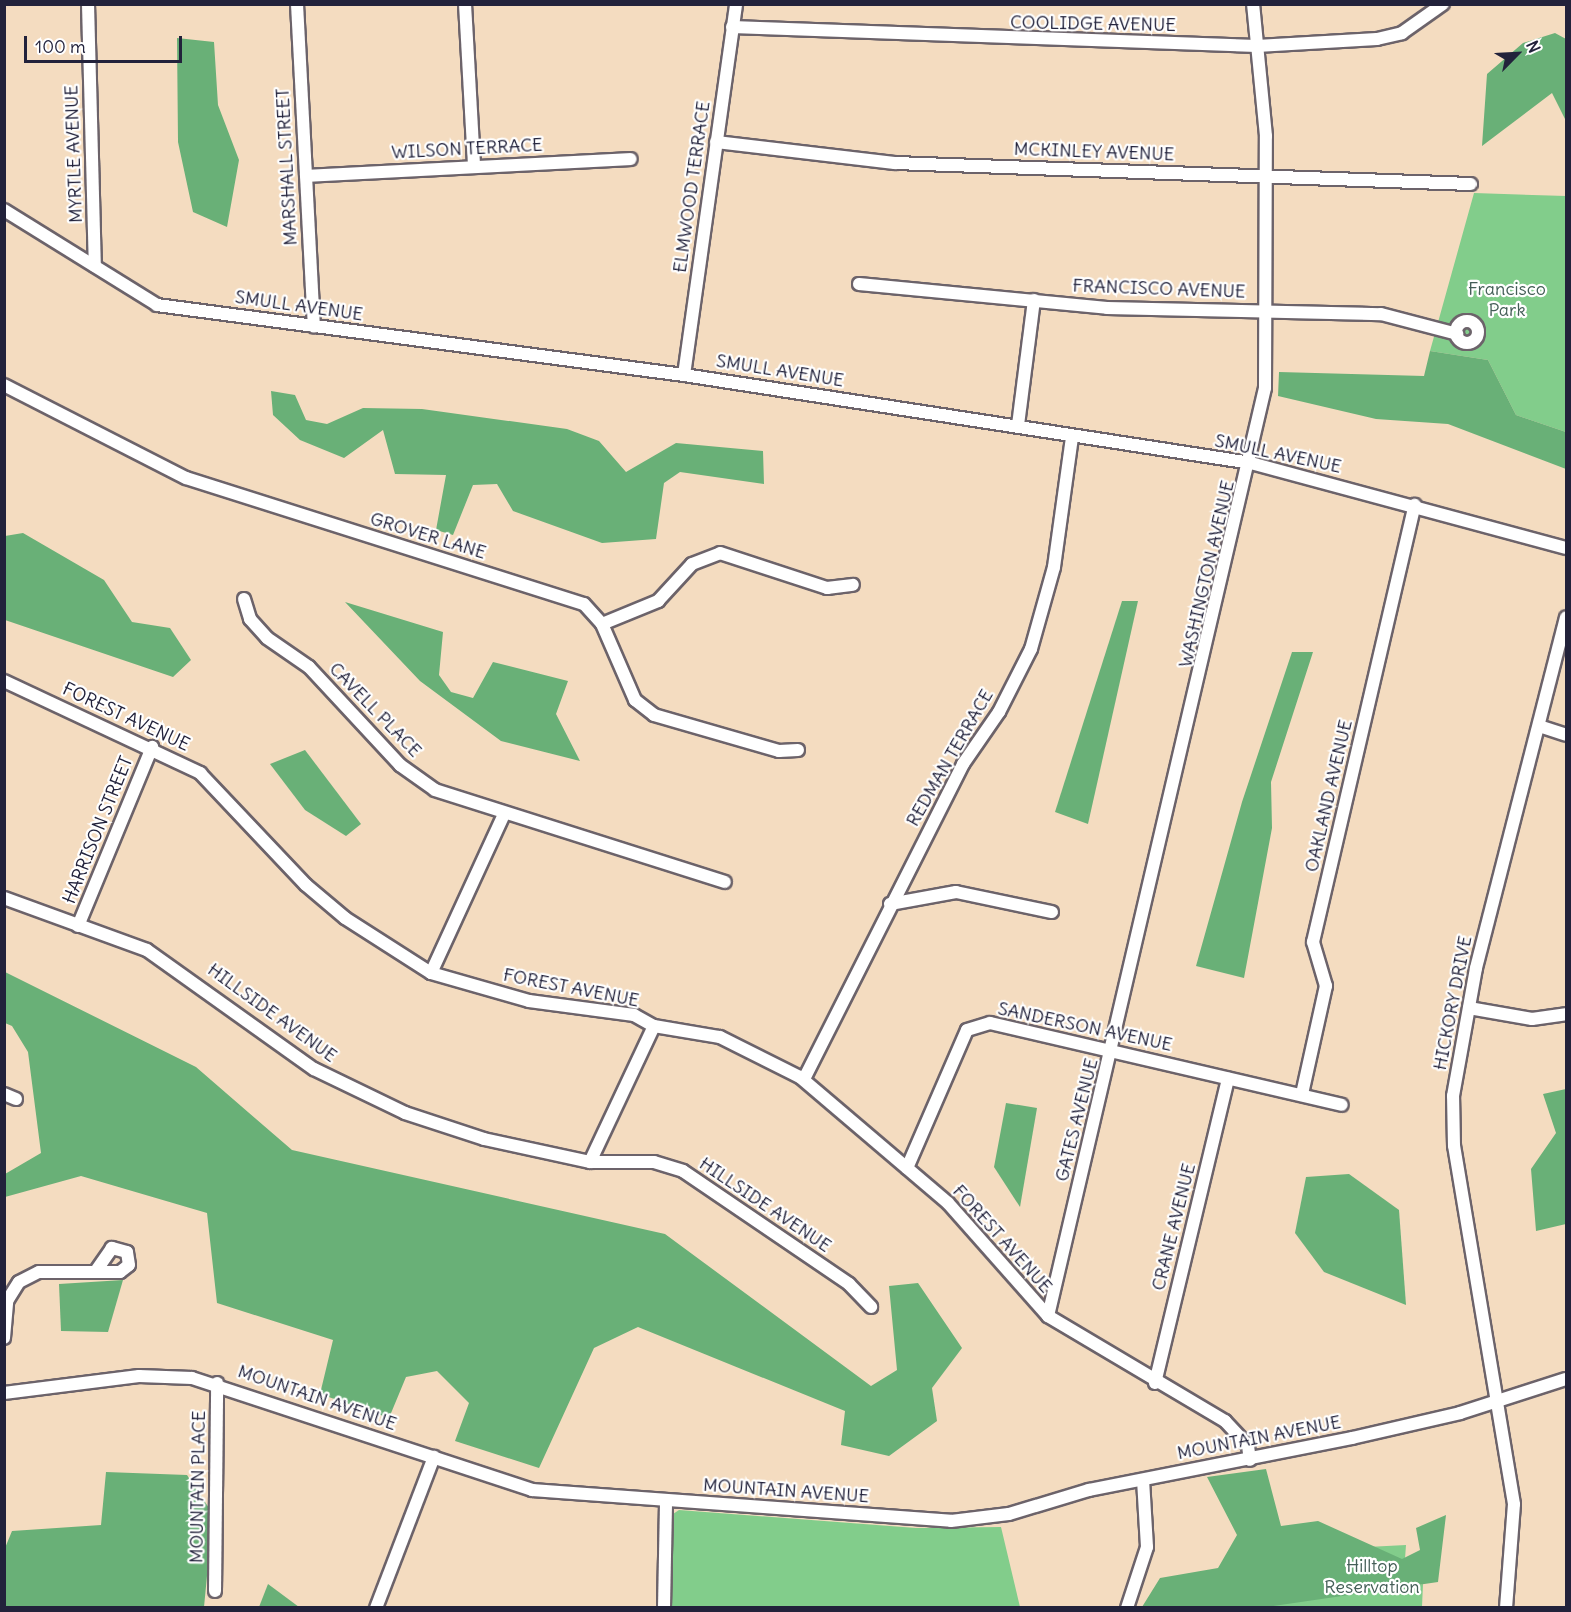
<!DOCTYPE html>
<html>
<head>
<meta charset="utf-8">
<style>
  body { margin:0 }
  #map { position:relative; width:1571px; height:1612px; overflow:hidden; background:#f4dcc0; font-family:Delius,sans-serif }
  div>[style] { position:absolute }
  .green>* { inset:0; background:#82cd8b }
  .forest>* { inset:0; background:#69b077 }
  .roads { filter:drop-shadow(2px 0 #6c636a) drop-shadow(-2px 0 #6c636a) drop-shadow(0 2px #6c636a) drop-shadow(0 -2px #6c636a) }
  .minor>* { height:12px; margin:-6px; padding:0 6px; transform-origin:6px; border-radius:6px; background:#fff }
  .minor>.ring { margin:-6px; padding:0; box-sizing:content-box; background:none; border:12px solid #fff; border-radius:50% }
  span { translate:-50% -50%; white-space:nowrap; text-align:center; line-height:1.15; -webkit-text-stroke:4.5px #fff; paint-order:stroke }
  .street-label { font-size:18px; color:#22223b }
  .park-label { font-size:18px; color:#445e57 }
  .frame { position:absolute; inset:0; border:6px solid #22223b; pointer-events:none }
  .north { position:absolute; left:1487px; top:24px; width:60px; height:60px; -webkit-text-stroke:4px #fff; paint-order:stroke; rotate:66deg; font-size:16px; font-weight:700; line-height:24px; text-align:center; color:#22223b }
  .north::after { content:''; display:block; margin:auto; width:21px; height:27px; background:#22223b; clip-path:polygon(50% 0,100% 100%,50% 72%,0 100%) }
  .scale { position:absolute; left:24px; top:36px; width:158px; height:27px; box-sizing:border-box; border:3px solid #22223b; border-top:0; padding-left:8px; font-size:18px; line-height:21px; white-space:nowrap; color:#22223b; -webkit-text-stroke:4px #fff; paint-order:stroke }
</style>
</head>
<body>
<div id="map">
  <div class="green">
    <i style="clip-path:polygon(1474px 193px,1566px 196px,1566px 432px,1516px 415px,1488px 360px,1430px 351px)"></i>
    <i style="clip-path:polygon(679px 1510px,916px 1528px,1001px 1527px,1020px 1607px,671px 1607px,673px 1514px)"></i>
    <i style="clip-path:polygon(1406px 1545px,1403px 1587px,1423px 1584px,1422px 1607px,1159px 1608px,1224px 1583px,1232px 1554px)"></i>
  </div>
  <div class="forest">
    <i style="clip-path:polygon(1555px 33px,1566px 39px,1566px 121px,1552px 93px,1482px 146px,1487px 74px,1523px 43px)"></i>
    <i style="clip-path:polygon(177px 38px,214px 42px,218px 105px,239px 160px,227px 227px,193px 212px,178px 142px)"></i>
    <i style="clip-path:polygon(1430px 351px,1488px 360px,1516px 415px,1566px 432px,1566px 469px,1448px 424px,1376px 419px,1278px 396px,1279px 372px,1424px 376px)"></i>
    <i style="clip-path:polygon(271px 391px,295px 395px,306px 420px,327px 424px,363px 408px,422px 409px,567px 429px,599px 441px,626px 472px,676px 443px,763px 451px,764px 484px,680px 472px,664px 483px,656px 539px,602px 543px,513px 511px,497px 484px,473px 485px,453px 535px,436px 530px,446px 475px,395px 474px,383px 430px,344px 458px,300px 440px,273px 415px)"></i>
    <i style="clip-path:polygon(23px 533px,104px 580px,132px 622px,170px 628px,191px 660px,173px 677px,5px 620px,5px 536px)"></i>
    <i style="clip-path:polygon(1122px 601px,1138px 601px,1088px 824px,1055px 812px)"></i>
    <i style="clip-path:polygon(345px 602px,443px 632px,439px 675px,451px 692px,473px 698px,493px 662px,568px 681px,556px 714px,580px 761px,501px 741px,420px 681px)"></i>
    <i style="clip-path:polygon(1292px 652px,1313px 652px,1271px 782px,1272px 828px,1244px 978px,1196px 966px,1242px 802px)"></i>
    <i style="clip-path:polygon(305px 750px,361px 824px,346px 836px,305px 810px,270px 764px)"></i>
    <i style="clip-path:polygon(5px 972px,196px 1067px,292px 1150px,665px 1234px,871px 1386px,897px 1370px,889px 1286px,918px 1283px,962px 1348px,932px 1388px,937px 1421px,889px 1456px,841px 1445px,845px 1411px,638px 1327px,594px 1348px,539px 1468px,455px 1441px,469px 1403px,437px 1371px,406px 1377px,389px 1418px,320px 1394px,333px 1340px,217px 1303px,207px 1213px,81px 1176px,5px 1197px,5px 1174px,41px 1153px,28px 1052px,12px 1026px,5px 1023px)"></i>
    <i style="clip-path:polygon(1566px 1089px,1566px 1224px,1536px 1231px,1531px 1169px,1556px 1133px,1543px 1094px)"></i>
    <i style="clip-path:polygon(1006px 1103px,1037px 1108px,1020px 1207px,994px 1167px)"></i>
    <i style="clip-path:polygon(1349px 1174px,1399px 1210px,1406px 1305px,1324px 1272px,1295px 1233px,1306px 1177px)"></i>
    <i style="clip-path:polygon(123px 1280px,108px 1332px,61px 1331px,59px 1284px)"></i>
    <i style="clip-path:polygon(1266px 1469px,1281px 1526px,1318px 1521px,1402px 1559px,1420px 1550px,1416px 1528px,1446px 1515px,1438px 1582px,1266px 1607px,1142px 1607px,1160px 1578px,1218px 1568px,1237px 1535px,1207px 1477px)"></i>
    <i style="clip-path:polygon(106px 1472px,187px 1475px,213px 1514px,204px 1607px,5px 1608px,5px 1548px,12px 1531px,101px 1525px)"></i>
    <i style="clip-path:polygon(268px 1584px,299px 1607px,259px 1607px)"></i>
  </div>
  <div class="roads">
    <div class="minor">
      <i style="left:88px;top:4px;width:262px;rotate:88.5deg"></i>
      <i style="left:297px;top:4px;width:323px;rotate:87deg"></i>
      <i style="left:465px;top:4px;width:163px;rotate:86.8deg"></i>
      <i style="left:732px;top:27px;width:525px;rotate:2.07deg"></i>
      <i style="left:1257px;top:46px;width:120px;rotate:-3.3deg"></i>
      <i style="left:1377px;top:39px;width:26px;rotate:-13deg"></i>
      <i style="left:1402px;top:33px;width:50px;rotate:-35.3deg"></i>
      <i style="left:716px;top:142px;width:180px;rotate:6.7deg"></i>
      <i style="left:895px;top:163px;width:576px;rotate:2.09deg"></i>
      <i style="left:306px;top:176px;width:325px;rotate:-3deg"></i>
      <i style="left:4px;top:210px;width:180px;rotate:31.8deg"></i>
      <i style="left:157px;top:305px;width:532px;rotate:7.57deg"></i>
      <i style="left:684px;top:375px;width:574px;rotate:8.82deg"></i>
      <i style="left:1251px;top:463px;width:326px;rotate:15.1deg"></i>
      <i style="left:859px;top:284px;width:249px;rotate:5.5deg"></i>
      <i style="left:1107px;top:308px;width:274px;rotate:1.3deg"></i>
      <i style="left:1381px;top:314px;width:79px;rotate:14.7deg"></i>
      <i class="ring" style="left:1456px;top:321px;width:10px;height:10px"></i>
      <i style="left:684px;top:375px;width:375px;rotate:-82deg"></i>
      <i style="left:4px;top:385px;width:204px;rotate:27.1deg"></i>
      <i style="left:186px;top:478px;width:417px;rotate:17.6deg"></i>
      <i style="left:584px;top:604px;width:27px;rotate:48deg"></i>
      <i style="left:602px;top:624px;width:83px;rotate:66.5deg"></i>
      <i style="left:635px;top:700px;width:24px;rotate:38deg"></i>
      <i style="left:654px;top:715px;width:130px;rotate:16.1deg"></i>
      <i style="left:779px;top:751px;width:19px;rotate:-3deg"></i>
      <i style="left:1018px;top:425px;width:126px;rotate:-82.7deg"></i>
      <i style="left:244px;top:599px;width:21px;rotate:73deg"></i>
      <i style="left:250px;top:619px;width:25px;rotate:48deg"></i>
      <i style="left:267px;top:638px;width:51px;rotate:34.6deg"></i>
      <i style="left:309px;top:667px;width:134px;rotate:47.1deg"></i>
      <i style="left:400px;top:765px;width:43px;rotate:35.5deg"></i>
      <i style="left:435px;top:790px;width:304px;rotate:17.6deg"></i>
      <i style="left:602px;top:624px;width:61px;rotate:-22.3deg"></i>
      <i style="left:658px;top:601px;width:50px;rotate:-47.4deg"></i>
      <i style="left:692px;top:564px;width:30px;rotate:-21deg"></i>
      <i style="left:720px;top:553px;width:113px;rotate:18.1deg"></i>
      <i style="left:827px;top:588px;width:26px;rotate:-7deg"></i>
      <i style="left:4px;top:681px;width:217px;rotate:25.1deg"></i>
      <i style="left:200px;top:773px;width:154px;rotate:46.6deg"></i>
      <i style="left:306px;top:885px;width:51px;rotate:40.2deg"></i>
      <i style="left:345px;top:918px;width:102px;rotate:32.6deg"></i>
      <i style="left:431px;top:973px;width:102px;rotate:15.9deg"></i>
      <i style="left:529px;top:1001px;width:106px;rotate:7.6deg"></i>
      <i style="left:634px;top:1015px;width:23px;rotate:29deg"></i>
      <i style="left:654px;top:1026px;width:67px;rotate:9.5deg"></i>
      <i style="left:720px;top:1037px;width:89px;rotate:26.6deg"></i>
      <i style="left:800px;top:1077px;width:194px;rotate:40.4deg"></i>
      <i style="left:948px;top:1203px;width:151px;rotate:48.5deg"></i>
      <i style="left:1048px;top:1316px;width:206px;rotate:30.7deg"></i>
      <i style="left:1225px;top:1421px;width:34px;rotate:47deg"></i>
      <i style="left:1248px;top:1446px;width:14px;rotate:82deg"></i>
      <i style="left:1539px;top:726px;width:28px;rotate:18deg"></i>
      <i style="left:4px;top:898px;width:152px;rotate:20deg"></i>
      <i style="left:147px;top:950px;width:205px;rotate:35.5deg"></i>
      <i style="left:314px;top:1069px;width:101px;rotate:25.8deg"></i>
      <i style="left:405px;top:1113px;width:83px;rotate:18.2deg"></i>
      <i style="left:484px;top:1139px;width:108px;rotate:12.2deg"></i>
      <i style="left:590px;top:1162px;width:64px"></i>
      <i style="left:654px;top:1162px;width:30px;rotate:17deg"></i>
      <i style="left:683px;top:1171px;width:201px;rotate:34.2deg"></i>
      <i style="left:849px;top:1284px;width:32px;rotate:46deg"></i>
      <i style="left:890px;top:904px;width:67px;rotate:-10.3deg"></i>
      <i style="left:956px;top:892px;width:98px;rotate:11.8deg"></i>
      <i style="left:78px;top:926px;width:194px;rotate:-67.5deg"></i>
      <i style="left:431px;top:973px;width:175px;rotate:-65.3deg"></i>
      <i style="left:1469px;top:1008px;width:64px;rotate:9.9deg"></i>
      <i style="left:1532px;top:1019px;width:34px;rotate:-8deg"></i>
      <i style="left:804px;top:1079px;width:353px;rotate:-63.2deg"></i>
      <i style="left:963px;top:764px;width:63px;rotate:-55.3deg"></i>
      <i style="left:999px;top:712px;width:71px;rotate:-63.1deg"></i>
      <i style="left:1031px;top:649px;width:85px;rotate:-74.3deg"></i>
      <i style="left:1054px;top:567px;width:130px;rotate:-82.1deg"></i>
      <i style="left:4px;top:1094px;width:13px;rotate:23deg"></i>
      <i style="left:1302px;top:1094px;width:111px;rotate:-77.5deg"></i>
      <i style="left:1326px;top:986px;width:46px;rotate:-106.5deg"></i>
      <i style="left:1313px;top:942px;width:449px;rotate:-76.9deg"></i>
      <i style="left:590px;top:1162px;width:150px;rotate:-64.8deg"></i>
      <i style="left:907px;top:1168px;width:150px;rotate:-66.5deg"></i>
      <i style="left:967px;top:1030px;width:24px;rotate:-17deg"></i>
      <i style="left:990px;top:1023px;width:361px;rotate:13.1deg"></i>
      <i style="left:1048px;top:1316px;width:953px;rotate:-76.84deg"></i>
      <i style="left:1265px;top:388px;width:252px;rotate:-89.8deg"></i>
      <i style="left:1266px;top:136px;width:133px;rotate:-95.6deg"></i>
      <i style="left:4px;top:1338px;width:37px;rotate:-85deg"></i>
      <i style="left:7px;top:1301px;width:22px;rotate:-58deg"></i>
      <i style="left:19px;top:1282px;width:22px;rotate:-27deg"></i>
      <i style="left:39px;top:1272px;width:81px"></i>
      <i style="left:120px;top:1272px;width:11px;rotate:-38deg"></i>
      <i style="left:129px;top:1265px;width:13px;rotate:-99deg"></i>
      <i style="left:127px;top:1252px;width:16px;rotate:-165deg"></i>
      <i style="left:112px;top:1248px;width:28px;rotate:125deg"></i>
      <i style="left:1155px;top:1383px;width:313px;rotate:-76.5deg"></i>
      <i style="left:4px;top:1393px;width:136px;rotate:-7.2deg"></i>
      <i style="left:139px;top:1376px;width:53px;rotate:2.2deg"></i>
      <i style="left:192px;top:1378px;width:358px;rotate:18.2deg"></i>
      <i style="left:532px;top:1490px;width:420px;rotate:4.2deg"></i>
      <i style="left:951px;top:1521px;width:58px;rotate:-6.9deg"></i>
      <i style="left:1009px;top:1514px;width:84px;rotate:-16.7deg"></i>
      <i style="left:1089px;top:1490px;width:268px;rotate:-11.2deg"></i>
      <i style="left:1352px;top:1438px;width:111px;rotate:-13deg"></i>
      <i style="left:1460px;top:1413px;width:111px;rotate:-17.8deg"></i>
      <i style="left:215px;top:1591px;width:208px;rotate:-89.4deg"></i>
      <i style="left:376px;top:1608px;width:162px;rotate:-69deg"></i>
      <i style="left:664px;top:1608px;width:108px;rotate:-88.9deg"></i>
      <i style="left:1127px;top:1608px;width:64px;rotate:-71.8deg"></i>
      <i style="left:1147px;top:1547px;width:67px;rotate:-93.4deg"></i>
      <i style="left:1506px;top:1608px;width:104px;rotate:-85.6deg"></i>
      <i style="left:1514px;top:1504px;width:363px;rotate:-99.5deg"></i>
      <i style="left:1454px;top:1146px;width:50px;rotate:-91.1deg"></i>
      <i style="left:1453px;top:1096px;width:130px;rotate:-79.8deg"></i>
      <i style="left:1476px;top:968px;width:362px;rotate:-75.6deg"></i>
    </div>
  </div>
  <div class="street-label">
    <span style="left:1093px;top:24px;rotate:1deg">COOLIDGE AVENUE</span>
    <span style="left:467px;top:149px;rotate:-3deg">WILSON TERRACE</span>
    <span style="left:1094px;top:152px;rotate:2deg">MCKINLEY AVENUE</span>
    <span style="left:74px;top:154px;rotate:-92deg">MYRTLE AVENUE</span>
    <span style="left:287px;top:167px;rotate:-93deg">MARSHALL STREET</span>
    <span style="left:692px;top:187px;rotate:-82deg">ELMWOOD TERRACE</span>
    <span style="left:1159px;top:289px;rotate:2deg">FRANCISCO AVENUE</span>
    <span style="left:299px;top:306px;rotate:8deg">SMULL AVENUE</span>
    <span style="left:780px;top:371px;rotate:9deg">SMULL AVENUE</span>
    <span style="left:1278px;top:454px;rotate:12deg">SMULL AVENUE</span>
    <span style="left:428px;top:536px;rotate:17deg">GROVER LANE</span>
    <span style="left:1207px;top:574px;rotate:-77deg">WASHINGTON AVENUE</span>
    <span style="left:375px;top:710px;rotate:46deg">CAVELL PLACE</span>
    <span style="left:126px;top:717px;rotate:25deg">FOREST AVENUE</span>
    <span style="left:950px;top:758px;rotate:-60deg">REDMAN TERRACE</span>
    <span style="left:1329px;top:796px;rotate:-77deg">OAKLAND AVENUE</span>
    <span style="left:98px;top:830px;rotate:-68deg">HARRISON STREET</span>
    <span style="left:571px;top:988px;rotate:11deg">FOREST AVENUE</span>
    <span style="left:1453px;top:1003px;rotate:-79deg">HICKORY DRIVE</span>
    <span style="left:272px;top:1013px;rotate:36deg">HILLSIDE AVENUE</span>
    <span style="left:1085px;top:1027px;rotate:12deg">SANDERSON AVENUE</span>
    <span style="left:1077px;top:1120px;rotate:-76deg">GATES AVENUE</span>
    <span style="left:765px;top:1205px;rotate:34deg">HILLSIDE AVENUE</span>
    <span style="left:1174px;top:1227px;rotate:-76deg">CRANE AVENUE</span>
    <span style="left:1002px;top:1239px;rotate:48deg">FOREST AVENUE</span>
    <span style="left:317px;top:1398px;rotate:19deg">MOUNTAIN AVENUE</span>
    <span style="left:1259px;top:1438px;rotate:-11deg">MOUNTAIN AVENUE</span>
    <span style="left:198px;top:1487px;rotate:-89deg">MOUNTAIN PLACE</span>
    <span style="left:786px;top:1491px;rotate:4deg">MOUNTAIN AVENUE</span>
  </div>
  <div class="park-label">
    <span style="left:1507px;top:300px">Francisco<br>Park</span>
    <span style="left:1372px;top:1577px">Hilltop<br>Reservation</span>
  </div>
  <div class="frame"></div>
  <div class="north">N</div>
  <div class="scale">100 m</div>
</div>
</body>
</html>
